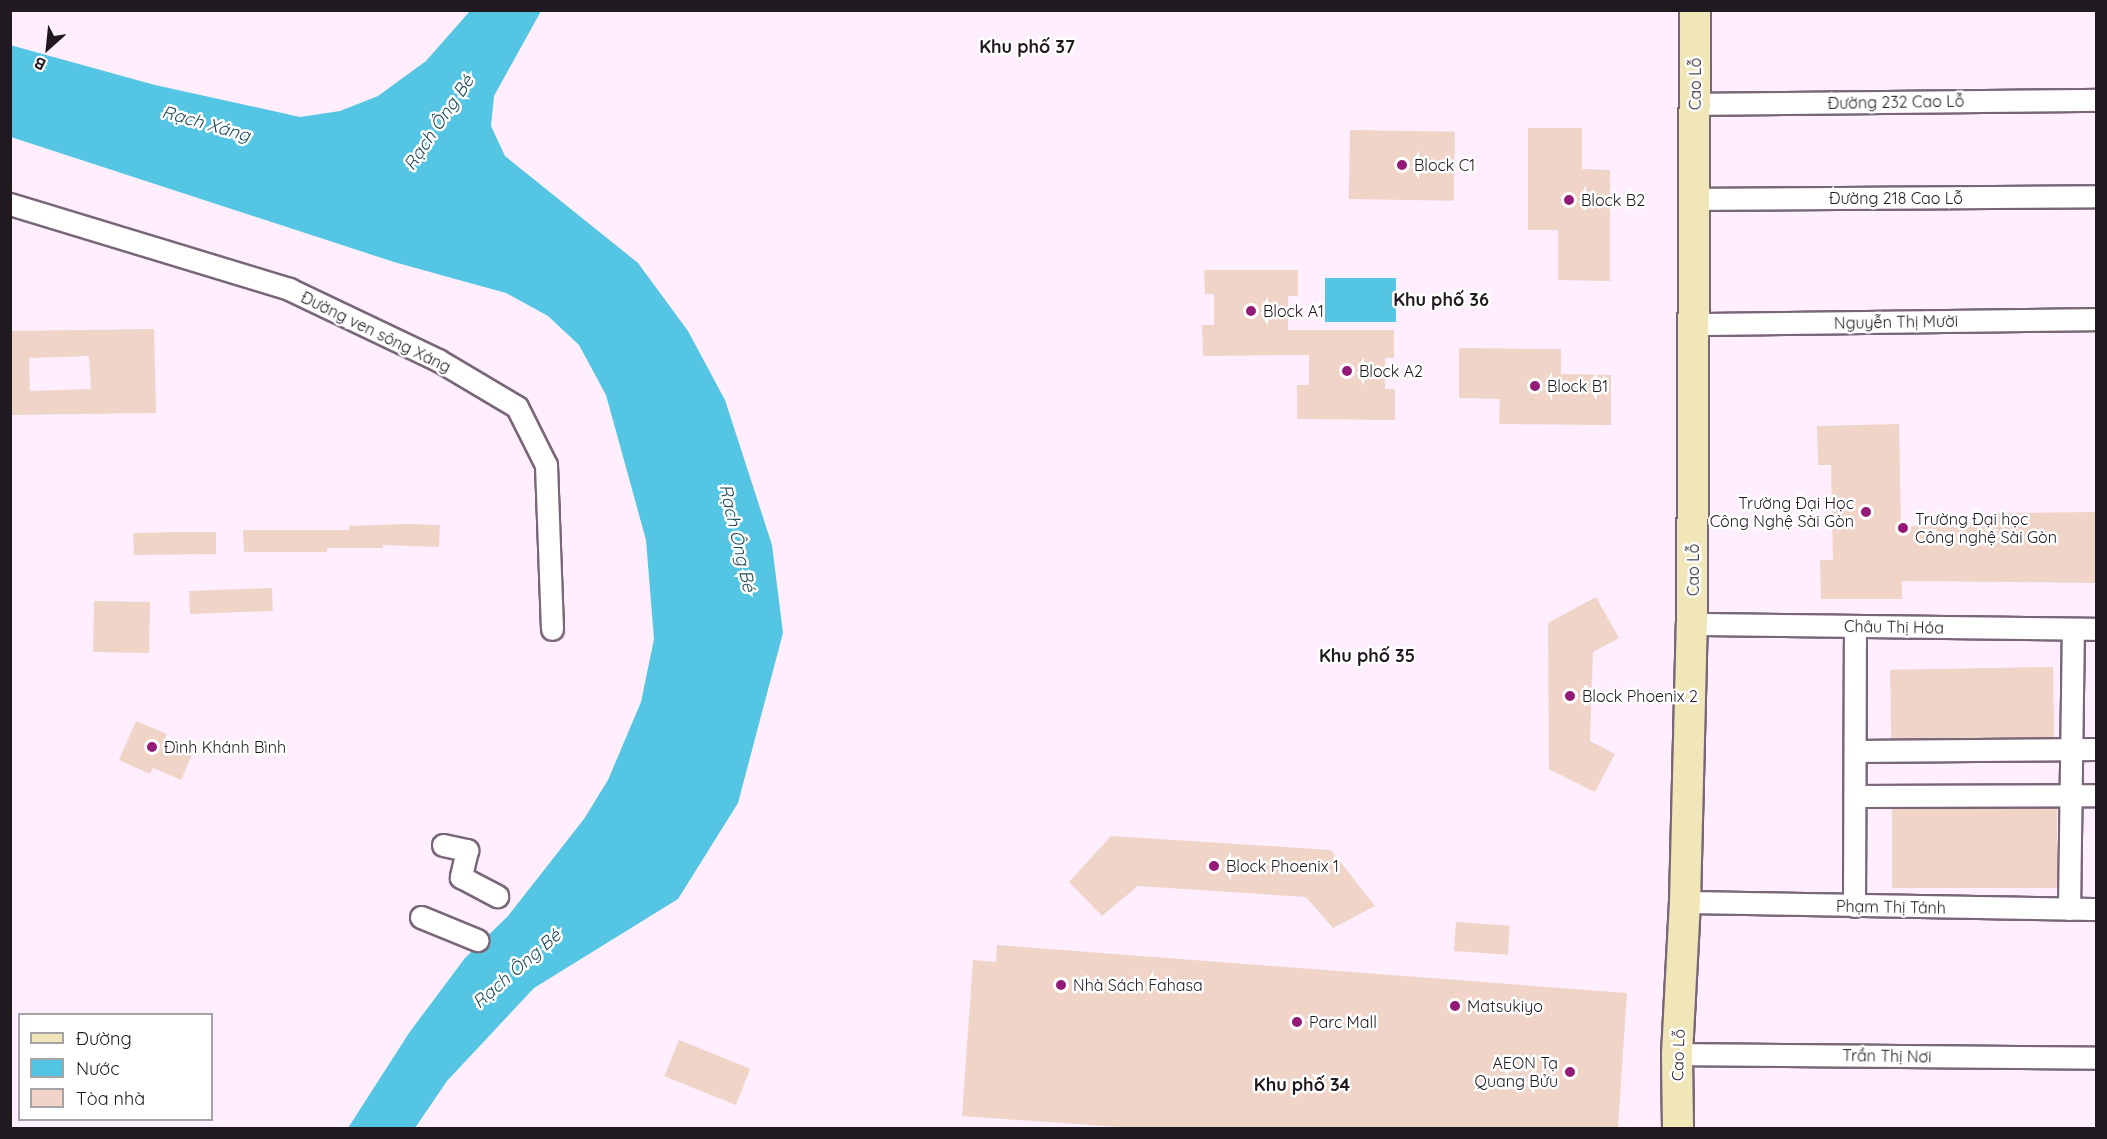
<!DOCTYPE html>
<html>
<head>
<meta charset="utf-8">
<style>
  body { margin:0 }
  #map { position:relative; width:2107px; height:1139px; overflow:hidden; background:#feeefe; font-family:Quicksand,sans-serif }
  div>[style] { position:absolute }
  .water>* { inset:0; background:#54c5e3; transform-origin:0 0 }
  .building>* { inset:0; background:#f0d4c8; transform-origin:0 0 }
  .roads { filter:drop-shadow(2px 0 #796779) drop-shadow(-2px 0 #796779) drop-shadow(0 2px #796779) drop-shadow(0 -2px #796779) }
  .street>* { height:21px; margin:-10.5px; padding:0 10.5px; transform-origin:10.5px; border-radius:10.5px; background:#fff }
  .secondary>* { height:30px; margin:-15px; padding:0 15px; transform-origin:15px; border-radius:15px; background:#f1e6b7 }
  .dots>* { width:16px; height:16px; translate:-50% -50%; box-sizing:border-box; border:3px solid #fff; border-radius:50% }
  span { translate:-50% -50%; white-space:nowrap; text-align:center; line-height:1.15; -webkit-text-stroke:5px #fff; paint-order:stroke }
  .street-label { font-size:16px; color:#201920 }
  .poi-label { font-size:16px; color:#201920 }
  .left { translate:0 -50%; text-align:left }
  .right { translate:-100% -50%; text-align:right }
  .neighbourhood-label { font-size:18px; color:#201920; font-weight:700 }
  .water-label { font-size:18px; color:#1d4d5a; font-style:italic }
  .frame { position:absolute; inset:0; border:12px solid #201920; pointer-events:none }
  .legend { position:absolute; left:18px; top:1013px; width:195px; height:108px; box-sizing:border-box; background:#fff; border:2px solid #a6a3a6; margin:0; padding:8px 10px; list-style:none; font-size:18px; color:#201920 }
  .legend li { display:flex; align-items:center; gap:12px; height:30px }
  .legend b { width:30px; border:2px solid #a6a3a6 }
  .north { position:absolute; left:18px; top:18px; width:60px; height:60px; -webkit-text-stroke:4px #fff; paint-order:stroke; rotate:207deg; font-size:16px; font-weight:700; line-height:24px; text-align:center; color:#201920 }
  .north::after { content:''; display:block; margin:auto; width:21px; height:27px; background:#201920; clip-path:polygon(50% 0,100% 100%,50% 72%,0 100%) }
</style>
</head>
<body>
<div id="map">
  <div class="water">
    <i style="clip-path:polygon(470px 11px,541px 11px,494px 96px,491px 126px,505px 156px,638px 263px,688px 331px,725px 400px,772px 545px,783px 633px,738px 803px,678px 899px,534px 988px,447px 1081px,415px 1128px,348px 1128px,409px 1033px,465px 958px,508px 916px,584px 819px,608px 780px,641px 702px,654px 639px,646px 540px,606px 395px,579px 345px,548px 316px,506px 293px,394px 262px,11px 137px,10px 45px,155px 85px,300px 117px,340px 111px,378px 96px,426px 61px)"></i>
    <i style="left:1325px;top:278px;width:71px;height:44px"></i>
  </div>
  <div class="building">
    <i style="clip-path:polygon(1528px 128px,1582px 128px,1582px 169px,1610px 170px,1610px 281px,1558px 280px,1558px 230px,1528px 230px)"></i>
    <i style="left:1350px;top:130px;width:105px;height:69px;rotate:1deg"></i>
    <i style="clip-path:polygon(1204px 270px,1298px 270px,1298px 296px,1288px 296px,1288px 330px,1394px 330px,1394px 358px,1385px 358px,1385px 389px,1395px 389px,1395px 420px,1297px 419px,1297px 385px,1309px 385px,1309px 355px,1203px 356px,1202px 325px,1214px 325px,1214px 294px,1205px 294px)"></i>
    <i style="clip-path:polygon(evenodd,154px 329px,156px 413px,10px 415px,10px 331px,154px 329px,89px 356px,91px 389px,30px 391px,29px 358px,89px 356px)"></i>
    <i style="clip-path:polygon(1459px 348px,1561px 349px,1561px 374px,1611px 375px,1611px 425px,1499px 424px,1500px 399px,1459px 398px)"></i>
    <i style="clip-path:polygon(1899px 424px,1901px 526px,1998px 527px,1998px 513px,2097px 512px,2097px 583px,1902px 581px,1902px 599px,1821px 599px,1820px 560px,1833px 560px,1831px 465px,1818px 465px,1817px 426px)"></i>
    <i style="clip-path:polygon(406px 524px,440px 525px,439px 547px,383px 545px,383px 548px,327px 548px,327px 552px,244px 552px,243px 530px,349px 530px,349px 526px)"></i>
    <i style="clip-path:polygon(182px 532px,216px 532px,216px 554px,134px 555px,133px 533px)"></i>
    <i style="left:272px;top:588px;width:23px;height:83px;rotate:88deg"></i>
    <i style="clip-path:polygon(1596px 597px,1619px 638px,1593px 652px,1590px 741px,1615px 754px,1595px 792px,1549px 769px,1548px 623px)"></i>
    <i style="left:94px;top:601px;width:56px;height:51px;rotate:1deg"></i>
    <i style="left:2053px;top:667px;width:70px;height:163px;rotate:89deg"></i>
    <i style="clip-path:polygon(136px 721px,167px 734px,164px 741px,193px 753px,181px 780px,153px 768px,150px 774px,119px 760px)"></i>
    <i style="left:2057px;top:808px;width:80px;height:165px;rotate:90deg"></i>
    <i style="clip-path:polygon(1111px 836px,1331px 850px,1375px 906px,1333px 928px,1306px 897px,1138px 886px,1102px 916px,1069px 882px)"></i>
    <i style="left:1456px;top:922px;width:54px;height:29px;rotate:4deg"></i>
    <i style="clip-path:polygon(997px 945px,1627px 993px,1618px 1128px,1133px 1128px,962px 1116px,973px 960px,996px 962px)"></i>
    <i style="left:679px;top:1040px;width:77px;height:39px;rotate:22deg"></i>
  </div>
  <div class="roads">
    <div class="street">
      <i style="left:1696px;top:104px;width:400px;rotate:-0.6deg"></i>
      <i style="left:1695px;top:199px;width:401px;rotate:-0.4deg"></i>
      <i style="left:10px;top:204px;width:292px;rotate:16.9deg"></i>
      <i style="left:289px;top:289px;width:165px;rotate:25.5deg"></i>
      <i style="left:438px;top:360px;width:92px;rotate:30.7deg"></i>
      <i style="left:517px;top:407px;width:65px;rotate:63.4deg"></i>
      <i style="left:546px;top:465px;width:164px;rotate:87.9deg"></i>
      <i style="left:1695px;top:324px;width:401px;rotate:-0.7deg"></i>
      <i style="left:1692px;top:624px;width:404px;rotate:0.7deg"></i>
      <i style="left:1855px;top:751px;width:241px;rotate:-0.5deg"></i>
      <i style="left:1855px;top:796px;width:241px;rotate:-0.2deg"></i>
      <i style="left:443px;top:845px;width:25px;rotate:12deg"></i>
      <i style="left:467px;top:850px;width:28px;rotate:103deg"></i>
      <i style="left:461px;top:877px;width:41px;rotate:27.8deg"></i>
      <i style="left:1685px;top:902px;width:411px;rotate:1deg"></i>
      <i style="left:1854px;top:906px;width:280px;rotate:-89.8deg"></i>
      <i style="left:2069px;top:909px;width:279px;rotate:-89.2deg"></i>
      <i style="left:421px;top:917px;width:61px;rotate:22.3deg"></i>
      <i style="left:1677px;top:1054px;width:419px;rotate:0.5deg"></i>
    </div>
    <div class="secondary">
      <i style="left:1678px;top:1128px;width:74px;rotate:-90.8deg"></i>
      <i style="left:1677px;top:1054px;width:152px;rotate:-87deg"></i>
      <i style="left:1685px;top:902px;width:278px;rotate:-88.6deg"></i>
      <i style="left:1692px;top:624px;width:614px;rotate:-89.72deg"></i>
    </div>
  </div>
  <div class="dots">
    <i style="left:1402px;top:165px;background:#931b77"></i>
    <i style="left:1569px;top:200px;background:#931b77"></i>
    <i style="left:1251px;top:311px;background:#931b77"></i>
    <i style="left:1347px;top:371px;background:#931b77"></i>
    <i style="left:1535px;top:386px;background:#931b77"></i>
    <i style="left:1866px;top:512px;background:#931b77"></i>
    <i style="left:1903px;top:528px;background:#931b77"></i>
    <i style="left:1570px;top:696px;background:#931b77"></i>
    <i style="left:152px;top:747px;background:#931b77"></i>
    <i style="left:1214px;top:866px;background:#931b77"></i>
    <i style="left:1061px;top:985px;background:#931b77"></i>
    <i style="left:1455px;top:1006px;background:#931b77"></i>
    <i style="left:1297px;top:1022px;background:#931b77"></i>
    <i style="left:1570px;top:1072px;background:#931b77"></i>
  </div>
  <div class="street-label">
    <span style="left:1695px;top:84px;rotate:-90deg">Cao Lỗ</span>
    <span style="left:1896px;top:102px;rotate:-1deg">Đường 232 Cao Lỗ</span>
    <span style="left:1896px;top:198px">Đường 218 Cao Lỗ</span>
    <span style="left:1896px;top:322px;rotate:-1deg">Nguyễn Thị Mười</span>
    <span style="left:376px;top:332px;rotate:26deg">Đường ven sông Xáng</span>
    <span style="left:1693px;top:570px;rotate:-90deg">Cao Lỗ</span>
    <span style="left:1894px;top:627px;rotate:1deg">Châu Thị Hóa</span>
    <span style="left:1891px;top:907px;rotate:1deg">Phạm Thị Tánh</span>
    <span style="left:1678px;top:1055px;rotate:-88deg">Cao Lỗ</span>
    <span style="left:1887px;top:1056px;rotate:1deg">Trần Thị Nơi</span>
  </div>
  <div class="poi-label">
    <span class="left" style="left:1414px;top:165px">Block C1</span>
    <span class="left" style="left:1581px;top:200px">Block B2</span>
    <span class="left" style="left:1263px;top:311px">Block A1</span>
    <span class="left" style="left:1359px;top:371px">Block A2</span>
    <span class="left" style="left:1547px;top:386px">Block B1</span>
    <span class="right" style="left:1854px;top:512px">Trường Đại Học<br>Công Nghệ Sài Gòn</span>
    <span class="left" style="left:1915px;top:528px">Trường Đại học<br>Công nghệ Sài Gòn</span>
    <span class="left" style="left:1582px;top:696px">Block Phoenix 2</span>
    <span class="left" style="left:164px;top:747px">Đình Khánh Bình</span>
    <span class="left" style="left:1226px;top:866px">Block Phoenix 1</span>
    <span class="left" style="left:1073px;top:985px">Nhà Sách Fahasa</span>
    <span class="left" style="left:1467px;top:1006px">Matsukiyo</span>
    <span class="left" style="left:1309px;top:1022px">Parc Mall</span>
    <span class="right" style="left:1558px;top:1072px">AEON Tạ<br>Quang Bửu</span>
  </div>
  <div class="neighbourhood-label">
    <span style="left:1027px;top:47px">Khu phố 37</span>
    <span style="left:1441px;top:300px">Khu phố 36</span>
    <span style="left:1367px;top:656px">Khu phố 35</span>
    <span style="left:1302px;top:1085px">Khu phố 34</span>
  </div>
  <div class="water-label">
    <span style="left:439px;top:123px;rotate:-56deg">Rạch Ông Bé</span>
    <span style="left:206px;top:124px;rotate:16deg">Rạch Xáng</span>
    <span style="left:737px;top:538px;rotate:77deg">Rạch Ông Bé</span>
    <span style="left:517px;top:969px;rotate:-41deg">Rạch Ông Bé</span>
  </div>
  <div class="frame"></div>
  <ul class="legend">
  <li><b style="height:8px;background:#f1e6b7"></b>Đường</li>
  <li><b style="height:16px;background:#54c5e3"></b>Nước</li>
  <li><b style="height:16px;background:#f0d4c8"></b>Tòa nhà</li>
  </ul>
  <div class="north">B</div>
</div>
</body>
</html>
